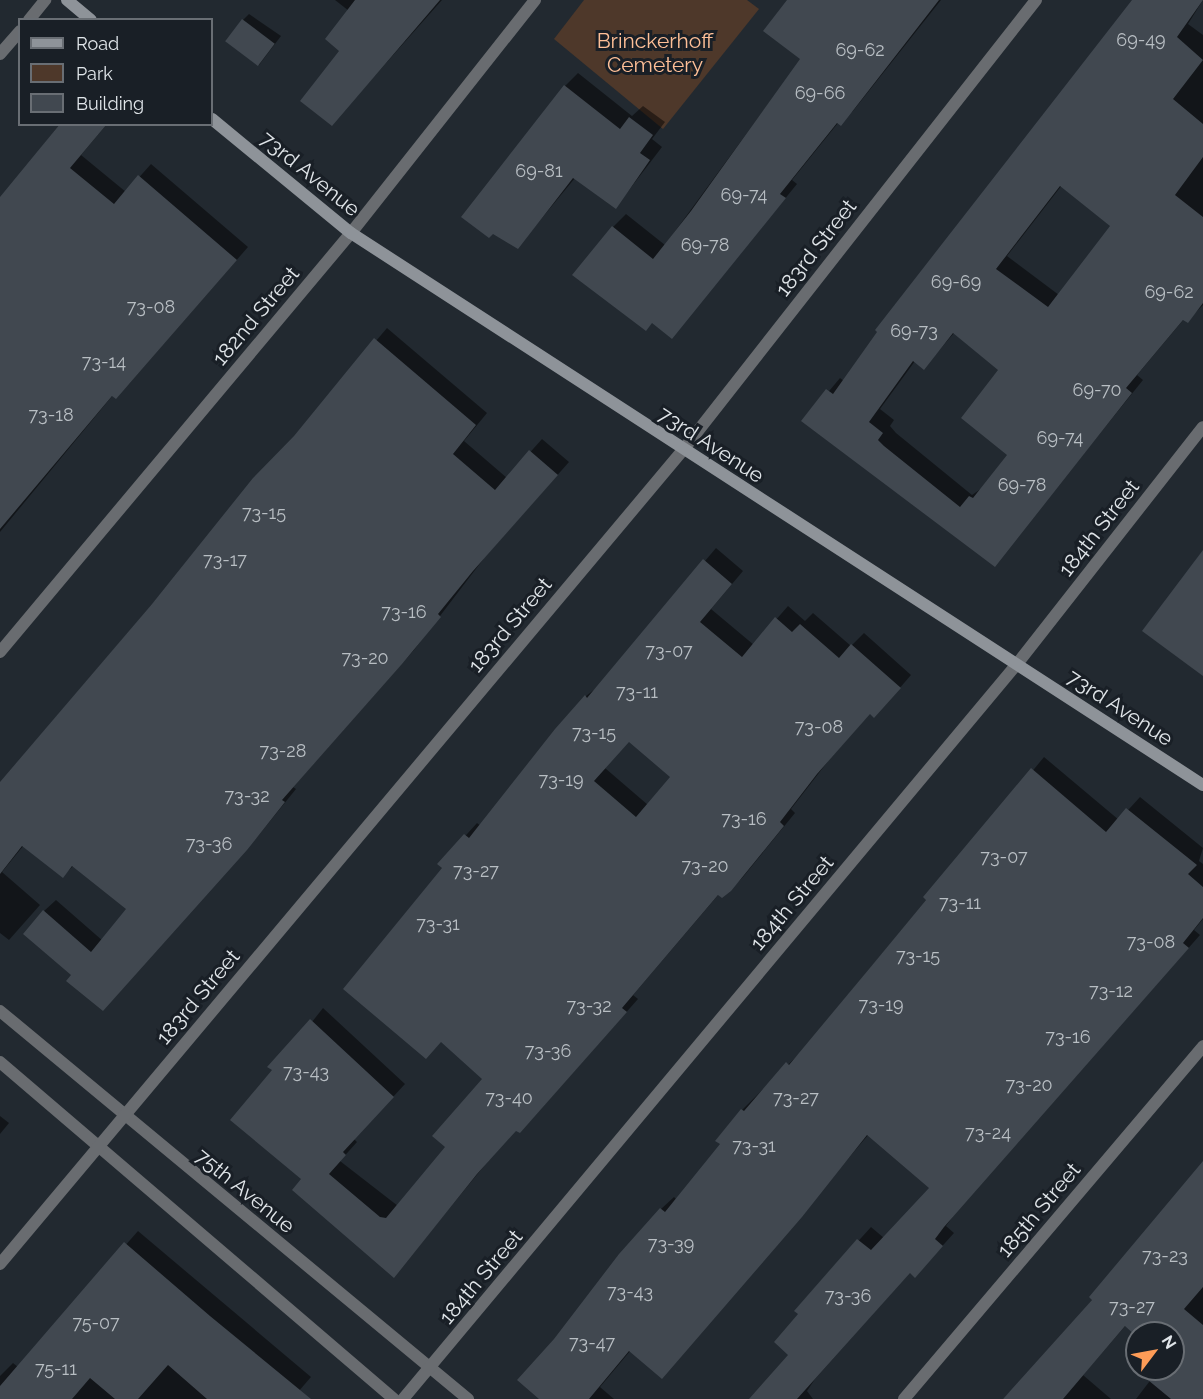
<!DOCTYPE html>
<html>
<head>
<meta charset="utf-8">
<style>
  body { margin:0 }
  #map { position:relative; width:1203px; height:1399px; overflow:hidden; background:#222930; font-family:Raleway,sans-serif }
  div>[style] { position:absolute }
  .green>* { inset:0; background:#4e382a }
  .shadow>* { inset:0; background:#0007 }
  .building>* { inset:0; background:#414850; transform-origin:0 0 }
  .street>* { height:12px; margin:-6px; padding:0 6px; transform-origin:6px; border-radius:6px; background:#696c70 }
  .secondary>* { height:12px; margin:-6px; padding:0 6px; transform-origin:6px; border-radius:6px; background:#8e9399 }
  span { translate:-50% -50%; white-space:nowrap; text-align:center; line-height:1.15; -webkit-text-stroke:6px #191f26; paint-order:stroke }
  .number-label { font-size:18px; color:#b8bec3 }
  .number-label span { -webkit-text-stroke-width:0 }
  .park-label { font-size:21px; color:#febf97 }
  .street-label { font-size:21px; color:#e0e5e9 }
  .legend { position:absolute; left:18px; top:18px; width:195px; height:108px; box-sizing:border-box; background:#191f26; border:2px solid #696e74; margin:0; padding:8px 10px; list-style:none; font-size:18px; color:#e0e5e9 }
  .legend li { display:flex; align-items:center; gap:12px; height:30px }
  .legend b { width:30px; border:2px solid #696e74 }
  .north { position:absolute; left:1125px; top:1321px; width:60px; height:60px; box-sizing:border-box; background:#191f26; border:2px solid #696e74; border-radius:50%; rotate:58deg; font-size:16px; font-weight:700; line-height:24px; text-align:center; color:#e0e5e9 }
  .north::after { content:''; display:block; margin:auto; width:21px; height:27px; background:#fe9c57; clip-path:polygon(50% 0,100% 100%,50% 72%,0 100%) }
</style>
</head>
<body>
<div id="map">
  <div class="green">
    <i style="clip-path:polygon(584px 0,747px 0,759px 9px,663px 129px,554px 39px)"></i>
  </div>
  <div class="shadow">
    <i style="clip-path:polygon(335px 0,442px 0,332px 124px,349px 11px)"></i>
    <i style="clip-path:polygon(789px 0,941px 0,853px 111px,838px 123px,792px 180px,797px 184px,672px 337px,613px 227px,626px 214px,665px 245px,802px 58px)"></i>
    <i style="clip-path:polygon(evenodd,1135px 0,1203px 0,1188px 24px,1203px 35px,1203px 305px,1187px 321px,1184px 319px,1137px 375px,1143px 380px,994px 565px,804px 421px,840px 378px,844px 381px,1135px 0,1062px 185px,1112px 226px,1059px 295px,1007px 256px,1062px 185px,1135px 0,954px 333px,1001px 369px,1009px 455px,985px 486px,972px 495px,896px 433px,890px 426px,894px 420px,880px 409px,915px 361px,924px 368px,954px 333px)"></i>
    <i style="clip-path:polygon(249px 14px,281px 36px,259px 65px,243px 20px)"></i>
    <i style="clip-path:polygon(578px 73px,632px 116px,643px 106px,665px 122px,652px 139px,662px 147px,616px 207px,575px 178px,518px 247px,565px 86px)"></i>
    <i style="clip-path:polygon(60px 124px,107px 124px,81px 155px,126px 192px,151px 164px,248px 247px,128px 385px,113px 395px,0 532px,0 199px)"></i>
    <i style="clip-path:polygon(387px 328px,487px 413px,464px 441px,507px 478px,542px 439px,569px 462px,485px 557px,414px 650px,293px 787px,296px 789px,258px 836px,114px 998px,74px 975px,44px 911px,56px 900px,103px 941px,128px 909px,74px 865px,63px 876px,24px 845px,2px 872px,40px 905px,9px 940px,0 933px,0 783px)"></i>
    <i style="clip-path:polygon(evenodd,716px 548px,743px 571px,711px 609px,754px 645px,788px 606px,805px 621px,813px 613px,851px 646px,864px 633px,911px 675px,886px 704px,870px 713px,829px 760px,791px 809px,795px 813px,743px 877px,730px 890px,719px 894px,633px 995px,638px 999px,532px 1119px,517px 1129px,489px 1160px,394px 1276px,303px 1179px,274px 1070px,323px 1008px,405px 1084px,354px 1139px,357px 1142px,340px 1161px,398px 1206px,447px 1147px,484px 1079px,444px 868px,440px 864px,477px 823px,481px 826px,586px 696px,599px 686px,716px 548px,629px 740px,672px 777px,648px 805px,605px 768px,629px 740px)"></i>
    <i style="clip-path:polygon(1044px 757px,1119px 820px,1140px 797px,1203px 848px,1199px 861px,1203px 864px,1203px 919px,1194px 930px,1200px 935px,956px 1212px,946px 1226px,954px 1233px,927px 1263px,910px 1272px,815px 1379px,807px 1391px,813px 1399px,751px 1399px,791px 1355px,800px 1314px,796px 1310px,871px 1227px,884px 1238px,931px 1188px,869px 1134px,674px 1364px,631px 1350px,600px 1387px,614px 1399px,542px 1399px,555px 1340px,661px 1209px,674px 1197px,677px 1200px,722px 1144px,717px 1140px,742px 1110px,801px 1052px)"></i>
    <i style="clip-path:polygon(0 1116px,9px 1123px,0 1134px)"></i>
    <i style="clip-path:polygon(1203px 1165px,1203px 1399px,1136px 1399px,1159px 1369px,1173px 1369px,1173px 1333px,1137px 1335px,1126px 1325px,1083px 1375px,1111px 1399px,1003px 1399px,1052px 1349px)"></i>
    <i style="clip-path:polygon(138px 1231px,311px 1377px,292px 1399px,0 1399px,0 1376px,13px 1363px,18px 1367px)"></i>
  </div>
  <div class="building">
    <i style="clip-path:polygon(355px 0,440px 0,332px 126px,300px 101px,339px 51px,325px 39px)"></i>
    <i style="clip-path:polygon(787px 0,939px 0,841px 126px,837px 123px,780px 194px,786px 198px,672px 339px,652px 323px,646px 331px,572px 275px,612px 226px,653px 259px,691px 211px,800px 59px,763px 31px)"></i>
    <i style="clip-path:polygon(evenodd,1132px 0,1203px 0,1177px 37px,1203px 60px,1173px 99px,1203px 124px,1203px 157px,1175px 195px,1203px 217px,1203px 303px,1188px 323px,1183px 320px,1126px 388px,1132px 393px,995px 567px,801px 421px,826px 389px,833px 394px,877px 332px,875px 330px,1132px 0,1060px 186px,1110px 226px,1048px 307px,996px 269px,1060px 186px,1132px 0,953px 333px,998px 370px,961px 418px,1007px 455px,973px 498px,969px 496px,960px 507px,884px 446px,878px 440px,883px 433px,869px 422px,913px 361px,924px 370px,953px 333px)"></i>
    <i style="left:242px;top:19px;width:41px;height:28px;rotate:37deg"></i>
    <i style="clip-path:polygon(564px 85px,620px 129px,629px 117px,653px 135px,640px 153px,650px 160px,616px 209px,573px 178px,518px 249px,493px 234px,489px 238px,461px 217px)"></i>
    <i style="clip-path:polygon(60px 124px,107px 124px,70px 168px,114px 204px,138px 175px,237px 260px,116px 399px,112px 396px,0 529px,0 197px)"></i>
    <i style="clip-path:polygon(374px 338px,476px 425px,453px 454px,495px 490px,529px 450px,558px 475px,473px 571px,438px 614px,441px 617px,402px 664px,282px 800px,285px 802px,247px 850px,103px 1011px,66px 981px,71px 975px,23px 934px,43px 910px,91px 952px,126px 909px,72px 866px,63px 878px,22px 846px,0 874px,0 782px,152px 604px,253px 478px,294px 436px)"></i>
    <i style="clip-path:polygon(1203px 550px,1203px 676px,1142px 631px)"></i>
    <i style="clip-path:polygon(evenodd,703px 559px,732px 584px,700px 622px,742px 657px,775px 617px,792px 632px,800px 624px,839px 658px,851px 644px,901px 688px,874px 718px,870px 714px,817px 774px,780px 822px,784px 826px,731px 891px,722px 898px,718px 895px,622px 1008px,627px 1012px,520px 1133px,516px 1131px,477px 1174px,394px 1278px,292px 1190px,301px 1179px,230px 1120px,272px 1070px,267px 1067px,310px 1019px,394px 1097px,343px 1152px,346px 1155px,329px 1174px,380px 1217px,386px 1218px,445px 1147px,432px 1136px,482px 1079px,441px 1042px,426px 1059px,343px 989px,442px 868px,437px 864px,464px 834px,469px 838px,555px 729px,585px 695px,587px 698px,703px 559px,629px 742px,670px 777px,636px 817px,594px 781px,629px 742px)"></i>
    <i style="clip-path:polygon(1031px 768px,1106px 832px,1126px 808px,1197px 865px,1188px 874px,1203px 887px,1203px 918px,1183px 943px,1189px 948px,944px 1227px,935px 1239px,943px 1246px,915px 1278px,910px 1273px,797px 1399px,749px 1399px,788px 1355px,774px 1342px,798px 1314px,794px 1311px,857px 1239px,871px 1250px,929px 1188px,867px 1135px,802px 1217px,662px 1379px,629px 1351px,589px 1399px,539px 1399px,517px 1380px,554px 1339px,619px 1254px,660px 1208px,665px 1212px,720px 1144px,715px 1141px,741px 1109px,744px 1111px,786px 1062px,789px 1065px,869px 969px,926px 900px,923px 897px)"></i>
    <i style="clip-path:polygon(1203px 1161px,1203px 1287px,1184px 1309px,1203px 1325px,1203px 1399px,1171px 1399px,1148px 1380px,1157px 1369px,1173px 1369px,1173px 1333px,1137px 1333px,1137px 1337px,1125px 1326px,1063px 1399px,1003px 1399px,1092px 1300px,1089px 1297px)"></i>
    <i style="clip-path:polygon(124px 1242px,210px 1316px,311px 1399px,207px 1399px,168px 1365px,138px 1399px,115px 1399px,90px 1378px,72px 1399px,0 1399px,0 1386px)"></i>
  </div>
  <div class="street">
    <i style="left:29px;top:20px;width:26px;rotate:-51deg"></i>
    <i style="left:0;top:54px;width:30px;rotate:-49deg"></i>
    <i style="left:0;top:652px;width:547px;rotate:-50.05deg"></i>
    <i style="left:351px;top:233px;width:297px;rotate:-51.7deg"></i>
    <i style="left:0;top:1011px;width:608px;rotate:39.66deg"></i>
    <i style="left:0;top:1062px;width:518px;rotate:40.54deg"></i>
    <i style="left:0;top:1264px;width:1063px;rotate:-50deg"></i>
    <i style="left:683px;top:450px;width:572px;rotate:-51.89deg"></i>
    <i style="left:403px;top:1399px;width:958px;rotate:-50.13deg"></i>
    <i style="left:1017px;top:664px;width:301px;rotate:-51.9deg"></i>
    <i style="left:904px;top:1399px;width:463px;rotate:-49.7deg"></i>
  </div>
  <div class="secondary">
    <i style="left:67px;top:0;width:31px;rotate:40deg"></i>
    <i style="left:212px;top:119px;width:180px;rotate:39.4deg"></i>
    <i style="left:351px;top:233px;width:1015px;rotate:32.94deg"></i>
  </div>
  <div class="number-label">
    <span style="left:1141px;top:40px">69-49</span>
    <span style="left:860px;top:50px">69-62</span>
    <span style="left:820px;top:93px">69-66</span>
    <span style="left:539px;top:171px">69-81</span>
    <span style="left:744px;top:195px">69-74</span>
    <span style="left:705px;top:245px">69-78</span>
    <span style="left:956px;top:282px">69-69</span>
    <span style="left:1169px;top:292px">69-62</span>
    <span style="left:151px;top:307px">73-08</span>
    <span style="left:914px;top:331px">69-73</span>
    <span style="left:104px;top:362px">73-14</span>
    <span style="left:1097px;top:390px">69-70</span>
    <span style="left:51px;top:415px">73-18</span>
    <span style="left:1060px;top:438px">69-74</span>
    <span style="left:1022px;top:485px">69-78</span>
    <span style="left:264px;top:513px">73-15</span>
    <span style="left:225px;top:560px">73-17</span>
    <span style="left:404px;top:612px">73-16</span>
    <span style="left:669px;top:651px">73-07</span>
    <span style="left:365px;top:658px">73-20</span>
    <span style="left:637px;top:692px">73-11</span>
    <span style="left:819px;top:727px">73-08</span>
    <span style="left:594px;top:733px">73-15</span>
    <span style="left:283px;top:751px">73-28</span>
    <span style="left:561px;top:780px">73-19</span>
    <span style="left:247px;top:796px">73-32</span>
    <span style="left:744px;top:819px">73-16</span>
    <span style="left:209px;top:844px">73-36</span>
    <span style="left:1004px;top:857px">73-07</span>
    <span style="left:705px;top:866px">73-20</span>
    <span style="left:476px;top:871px">73-27</span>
    <span style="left:960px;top:903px">73-11</span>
    <span style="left:438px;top:924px">73-31</span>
    <span style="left:1151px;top:942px">73-08</span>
    <span style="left:918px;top:956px">73-15</span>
    <span style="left:1111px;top:991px">73-12</span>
    <span style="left:881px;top:1005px">73-19</span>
    <span style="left:589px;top:1006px">73-32</span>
    <span style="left:1068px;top:1037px">73-16</span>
    <span style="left:548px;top:1051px">73-36</span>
    <span style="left:306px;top:1072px">73-43</span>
    <span style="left:1029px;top:1085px">73-20</span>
    <span style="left:509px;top:1098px">73-40</span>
    <span style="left:796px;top:1098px">73-27</span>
    <span style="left:988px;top:1133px">73-24</span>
    <span style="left:754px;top:1146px">73-31</span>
    <span style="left:671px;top:1244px">73-39</span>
    <span style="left:1165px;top:1256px">73-23</span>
    <span style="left:630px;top:1292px">73-43</span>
    <span style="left:848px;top:1296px">73-36</span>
    <span style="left:1132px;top:1307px">73-27</span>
    <span style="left:96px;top:1323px">75-07</span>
    <span style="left:592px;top:1343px">73-47</span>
    <span style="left:56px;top:1369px">75-11</span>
  </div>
  <div class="park-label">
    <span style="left:655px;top:53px">Brinckerhoff<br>Cemetery</span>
  </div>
  <div class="street-label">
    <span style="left:310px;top:174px;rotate:39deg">73rd Avenue</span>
    <span style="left:816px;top:248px;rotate:-52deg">183rd Street</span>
    <span style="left:256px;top:316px;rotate:-50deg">182nd Street</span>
    <span style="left:711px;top:445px;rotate:33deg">73rd Avenue</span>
    <span style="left:1099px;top:528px;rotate:-52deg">184th Street</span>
    <span style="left:510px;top:625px;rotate:-50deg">183rd Street</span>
    <span style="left:1120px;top:708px;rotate:33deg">73rd Avenue</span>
    <span style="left:792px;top:903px;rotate:-50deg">184th Street</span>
    <span style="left:198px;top:997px;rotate:-50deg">183rd Street</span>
    <span style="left:245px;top:1191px;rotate:39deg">75th Avenue</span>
    <span style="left:1039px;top:1210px;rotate:-50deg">185th Street</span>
    <span style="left:481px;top:1277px;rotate:-50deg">184th Street</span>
  </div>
  <ul class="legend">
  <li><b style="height:8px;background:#8e9399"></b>Road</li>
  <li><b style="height:16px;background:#4e382a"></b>Park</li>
  <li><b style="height:16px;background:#414850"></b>Building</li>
  </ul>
  <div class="north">N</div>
</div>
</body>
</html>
